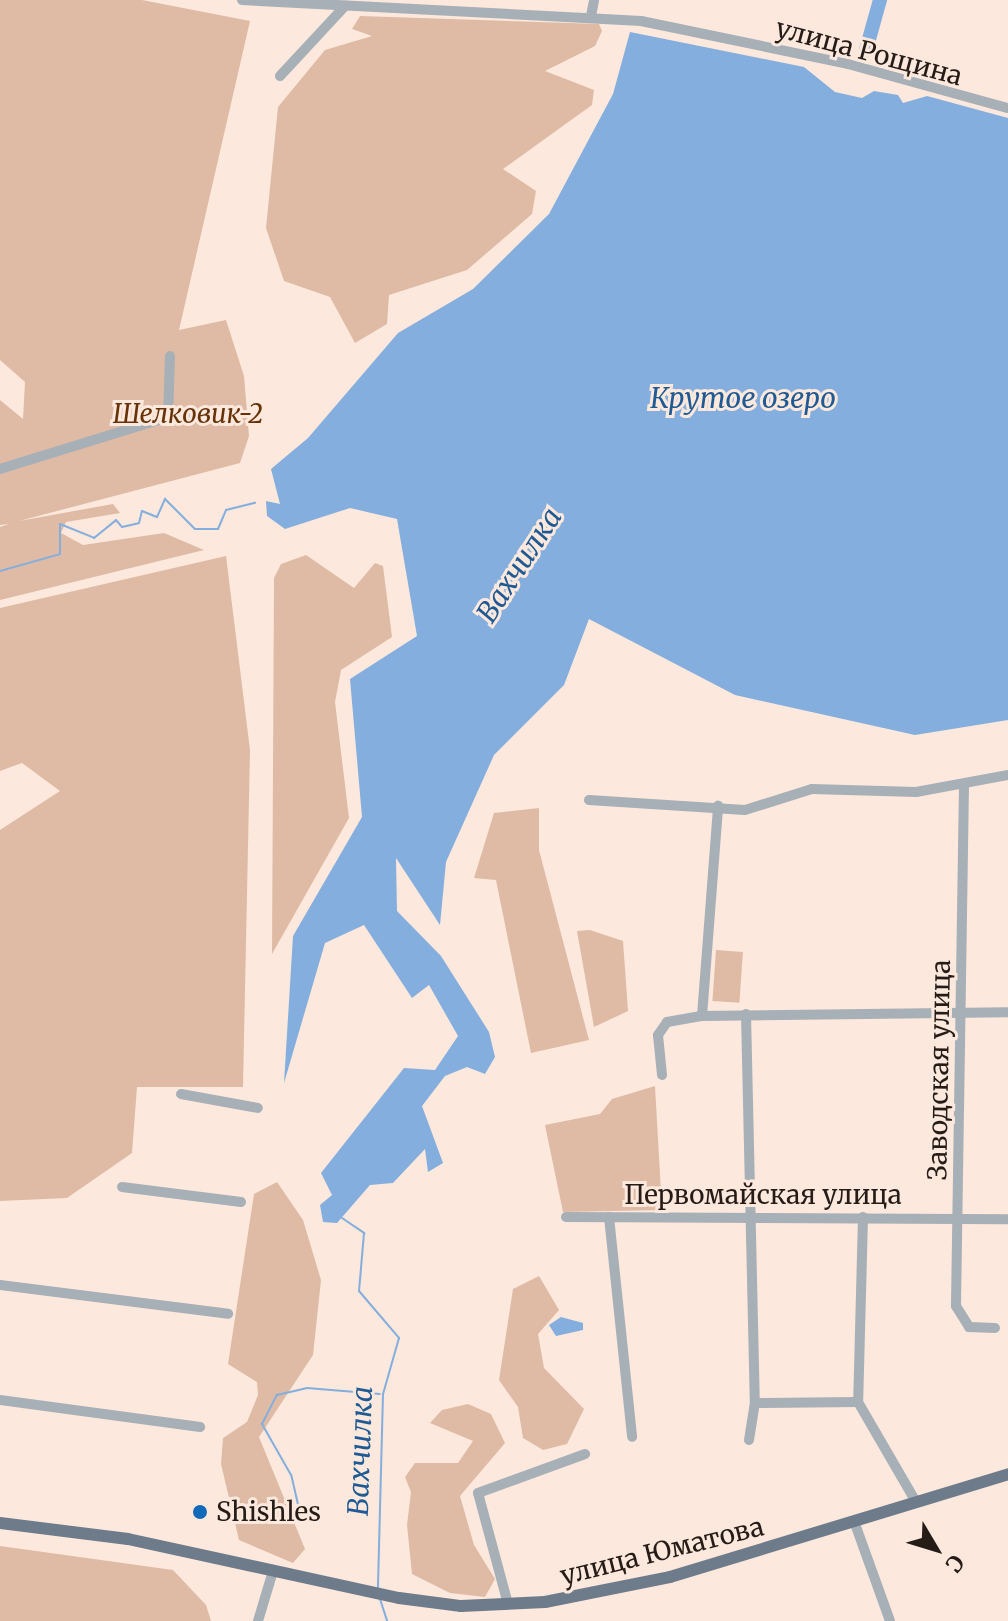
<!DOCTYPE html>
<html>
<head>
<meta charset="utf-8">
<style>
  body { margin:0 }
  #map { position:relative; width:1008px; height:1621px; overflow:hidden; background:#fce8dc; font-family:Merriweather,serif }
  div>[style] { position:absolute }
  .green>* { inset:0; background:#dfbba5; transform-origin:0 0 }
  .water>* { inset:0; background:#84aedd }
  .stream>* { height:2px; margin:-1px; padding:0 1px; transform-origin:1px; border-radius:1px; background:#84aedd }
  .river>* { height:14px; margin:-7px; padding:0 7px; transform-origin:7px; border-radius:7px; background:#84aedd }
  .minor>* { height:10px; margin:-5px; padding:0 5px; transform-origin:5px; border-radius:5px; background:#a7afb7 }
  .major>* { height:12px; margin:-6px; padding:0 6px; transform-origin:6px; border-radius:6px; background:#6d7b8b }
  .dots>* { width:22px; height:22px; translate:-50% -50%; box-sizing:border-box; border:4px solid #fce8dc; border-radius:50% }
  span { translate:-50% -50%; white-space:nowrap; text-align:center; line-height:1.15; -webkit-text-stroke:6px #fce8dc; paint-order:stroke }
  .street-label { font-size:26px; color:#251c17 }
  .park-label { font-size:26px; color:#663208; font-style:italic }
  .poi-label { font-size:26px; color:#251c17 }
  .left { translate:0 -50%; text-align:left }
  .water-label { font-size:28px; color:#1f5a94; font-style:italic }
  .north { position:absolute; left:896px; top:1509px; width:80px; height:80px; -webkit-text-stroke:6px #fce8dc; paint-order:stroke; rotate:128deg; font-size:22px; font-weight:700; line-height:32px; text-align:center; color:#251c17 }
  .north::after { content:''; display:block; margin:auto; width:28px; height:36px; background:#251c17; clip-path:polygon(50% 0,100% 100%,50% 72%,0 100%) }
</style>
</head>
<body>
<div id="map">
  <div class="green">
    <i style="clip-path:polygon(0 0,142px 0,250px 21px,179px 330px,226px 320px,244px 376px,249px 436px,240px 463px,19px 521px,113px 504px,120px 513px,66px 522px,61px 533px,83px 545px,164px 533px,204px 550px,0 600px,0 527px,9px 524px,0 525px,0 400px,23px 419px,25px 382px,0 360px)"></i>
    <i style="clip-path:polygon(360px 16px,599px 24px,602px 31px,595px 46px,545px 71px,594px 90px,592px 105px,503px 169px,536px 191px,532px 214px,467px 270px,389px 295px,387px 324px,355px 343px,330px 297px,284px 281px,266px 228px,278px 107px,325px 50px,372px 36px,352px 29px)"></i>
    <i style="clip-path:polygon(306px 555px,354px 588px,375px 563px,383px 566px,392px 637px,341px 670px,335px 702px,349px 818px,272px 954px,274px 578px,281px 564px)"></i>
    <i style="clip-path:polygon(226px 556px,250px 750px,243px 1087px,137px 1087px,132px 1153px,67px 1198px,0 1201px,0 830px,60px 791px,22px 763px,0 771px,0 608px)"></i>
    <i style="clip-path:polygon(539px 808px,539px 850px,589px 1040px,531px 1053px,496px 880px,474px 878px,494px 813px)"></i>
    <i style="clip-path:polygon(590px 930px,623px 941px,628px 1011px,594px 1027px,577px 931px)"></i>
    <i style="left:716px;top:950px;width:27px;height:51px;rotate:4deg"></i>
    <i style="clip-path:polygon(655px 1086px,662px 1210px,563px 1212px,545px 1125px,600px 1114px,612px 1099px)"></i>
    <i style="clip-path:polygon(277px 1182px,303px 1220px,321px 1280px,313px 1355px,259px 1437px,305px 1549px,293px 1563px,239px 1540px,221px 1464px,223px 1438px,247px 1422px,258px 1395px,257px 1382px,228px 1364px,254px 1194px)"></i>
    <i style="clip-path:polygon(539px 1276px,559px 1310px,538px 1334px,544px 1368px,584px 1409px,567px 1444px,543px 1450px,523px 1438px,518px 1407px,499px 1380px,513px 1289px)"></i>
    <i style="clip-path:polygon(468px 1404px,491px 1414px,505px 1443px,460px 1496px,474px 1545px,495px 1579px,485px 1597px,450px 1593px,412px 1574px,407px 1525px,411px 1492px,405px 1477px,415px 1463px,458px 1463px,473px 1441px,430px 1423px,442px 1410px)"></i>
    <i style="clip-path:polygon(0 1546px,173px 1570px,206px 1605px,211px 1621px,0 1621px)"></i>
  </div>
  <div class="water">
    <i style="clip-path:polygon(630px 32px,804px 67px,835px 92px,862px 98px,874px 91px,898px 95px,903px 103px,927px 96px,1008px 118px,1008px 720px,915px 735px,735px 695px,589px 619px,564px 685px,494px 755px,446px 862px,440px 925px,396px 858px,397px 911px,441px 956px,489px 1032px,495px 1057px,485px 1074px,467px 1067px,445px 1076px,422px 1106px,443px 1163px,428px 1172px,425px 1149px,393px 1183px,370px 1185px,337px 1223px,323px 1222px,320px 1205px,332px 1195px,321px 1173px,404px 1068px,435px 1070px,458px 1036px,429px 985px,412px 998px,364px 925px,325px 943px,284px 1083px,293px 936px,362px 817px,350px 679px,417px 636px,397px 519px,350px 508px,285px 529px,267px 516px,266px 501px,280px 504px,271px 469px,308px 438px,398px 333px,473px 289px,549px 214px,613px 94px)"></i>
    <i style="clip-path:polygon(561px 1317px,583px 1323px,583px 1330px,556px 1336px,549px 1325px)"></i>
  </div>
  <div class="stream">
    <i style="left:0;top:571px;width:62px;rotate:-15.8deg"></i>
    <i style="left:60px;top:554px;width:30px;rotate:-90deg"></i>
    <i style="left:60px;top:524px;width:37px;rotate:22deg"></i>
    <i style="left:94px;top:538px;width:28px;rotate:-39deg"></i>
    <i style="left:116px;top:520px;width:9px;rotate:49deg"></i>
    <i style="left:122px;top:527px;width:17px;rotate:-13deg"></i>
    <i style="left:139px;top:523px;width:12px;rotate:-76deg"></i>
    <i style="left:142px;top:511px;width:16px;rotate:22deg"></i>
    <i style="left:157px;top:517px;width:20px;rotate:-66deg"></i>
    <i style="left:165px;top:499px;width:42px;rotate:45deg"></i>
    <i style="left:195px;top:529px;width:23px"></i>
    <i style="left:218px;top:529px;width:21px;rotate:-67deg"></i>
    <i style="left:226px;top:510px;width:30px;rotate:-14deg"></i>
    <i style="left:342px;top:1218px;width:27px;rotate:34deg"></i>
    <i style="left:364px;top:1233px;width:58px;rotate:94.9deg"></i>
    <i style="left:359px;top:1291px;width:62px;rotate:49.6deg"></i>
    <i style="left:399px;top:1338px;width:58px;rotate:105.9deg"></i>
    <i style="left:383px;top:1394px;width:195px;rotate:91.5deg"></i>
    <i style="left:300px;top:1513px;width:39px;rotate:-103deg"></i>
    <i style="left:291px;top:1475px;width:59px;rotate:-119.6deg"></i>
    <i style="left:262px;top:1424px;width:33px;rotate:-63deg"></i>
    <i style="left:277px;top:1395px;width:31px;rotate:-13deg"></i>
    <i style="left:307px;top:1388px;width:73px;rotate:4.7deg"></i>
    <i style="left:380px;top:1599px;width:23px;rotate:72deg"></i>
  </div>
  <div class="river">
    <i style="left:866px;top:50px;width:52px;rotate:-74.4deg"></i>
  </div>
  <div class="minor">
    <i style="left:242px;top:0;width:400px;rotate:3deg"></i>
    <i style="left:641px;top:21px;width:211px;rotate:11.7deg"></i>
    <i style="left:848px;top:64px;width:166px;rotate:15.4deg"></i>
    <i style="left:591px;top:16px;width:16px;rotate:-79deg"></i>
    <i style="left:280px;top:76px;width:96px;rotate:-47.1deg"></i>
    <i style="left:168px;top:419px;width:63px;rotate:-88.2deg"></i>
    <i style="left:0;top:469px;width:170px;rotate:-17.2deg"></i>
    <i style="left:162px;top:419px;width:51px;rotate:-2.2deg"></i>
    <i style="left:964px;top:784px;width:522px;rotate:90.88deg"></i>
    <i style="left:956px;top:1306px;width:25px;rotate:58deg"></i>
    <i style="left:969px;top:1327px;width:26px;rotate:2deg"></i>
    <i style="left:589px;top:800px;width:156px;rotate:3.7deg"></i>
    <i style="left:745px;top:810px;width:70px;rotate:-17.4deg"></i>
    <i style="left:812px;top:789px;width:104px;rotate:1.7deg"></i>
    <i style="left:916px;top:792px;width:94px;rotate:-10.5deg"></i>
    <i style="left:746px;top:1014px;width:389px;rotate:88.7deg"></i>
    <i style="left:755px;top:1403px;width:103px;rotate:-0.6deg"></i>
    <i style="left:702px;top:1016px;width:211px;rotate:-85.6deg"></i>
    <i style="left:662px;top:1075px;width:40px;rotate:-95.7deg"></i>
    <i style="left:658px;top:1035px;width:16px;rotate:-55deg"></i>
    <i style="left:667px;top:1022px;width:36px;rotate:-10deg"></i>
    <i style="left:702px;top:1016px;width:306px;rotate:-0.7deg"></i>
    <i style="left:181px;top:1094px;width:78px;rotate:10.3deg"></i>
    <i style="left:122px;top:1187px;width:120px;rotate:7.2deg"></i>
    <i style="left:566px;top:1217px;width:442px;rotate:0.3deg"></i>
    <i style="left:609px;top:1217px;width:221px;rotate:84deg"></i>
    <i style="left:863px;top:1217px;width:185px;rotate:91.5deg"></i>
    <i style="left:858px;top:1402px;width:116px;rotate:59.9deg"></i>
    <i style="left:0;top:1285px;width:230px;rotate:7.2deg"></i>
    <i style="left:0;top:1400px;width:202px;rotate:7.7deg"></i>
    <i style="left:749px;top:1440px;width:37px;rotate:-81deg"></i>
    <i style="left:854px;top:1521px;width:106px;rotate:70.2deg"></i>
    <i style="left:508px;top:1604px;width:115px;rotate:-105.1deg"></i>
    <i style="left:478px;top:1493px;width:114px;rotate:-20deg"></i>
    <i style="left:258px;top:1621px;width:52px;rotate:-73.3deg"></i>
  </div>
  <div class="major">
    <i style="left:0;top:1523px;width:129px;rotate:7.1deg"></i>
    <i style="left:128px;top:1539px;width:277px;rotate:12.3deg"></i>
    <i style="left:399px;top:1598px;width:63px;rotate:7.4deg"></i>
    <i style="left:461px;top:1606px;width:84px;rotate:-2.7deg"></i>
    <i style="left:545px;top:1602px;width:127px;rotate:-11.3deg"></i>
    <i style="left:670px;top:1577px;width:353px;rotate:-16.9deg"></i>
  </div>
  <div class="dots">
    <i style="left:200px;top:1512px;background:#116ab7"></i>
  </div>
  <div class="street-label">
    <span style="left:869px;top:52px;rotate:15deg">улица Рощина</span>
    <span style="left:939px;top:1070px;rotate:-89deg">Заводская улица</span>
    <span style="left:763px;top:1195px">Первомайская улица</span>
    <span style="left:662px;top:1551px;rotate:-14deg">улица Юматова</span>
  </div>
  <div class="park-label">
    <span style="left:188px;top:414px">Шелковик-2</span>
  </div>
  <div class="poi-label">
    <span class="left" style="left:216px;top:1512px">Shishles</span>
  </div>
  <div class="water-label">
    <span style="left:743px;top:398px">Крутое озеро</span>
    <span style="left:519px;top:565px;rotate:-57deg">Вахчилка</span>
    <span style="left:360px;top:1451px;rotate:-88deg">Вахчилка</span>
  </div>
  <div class="north">С</div>
</div>
</body>
</html>
